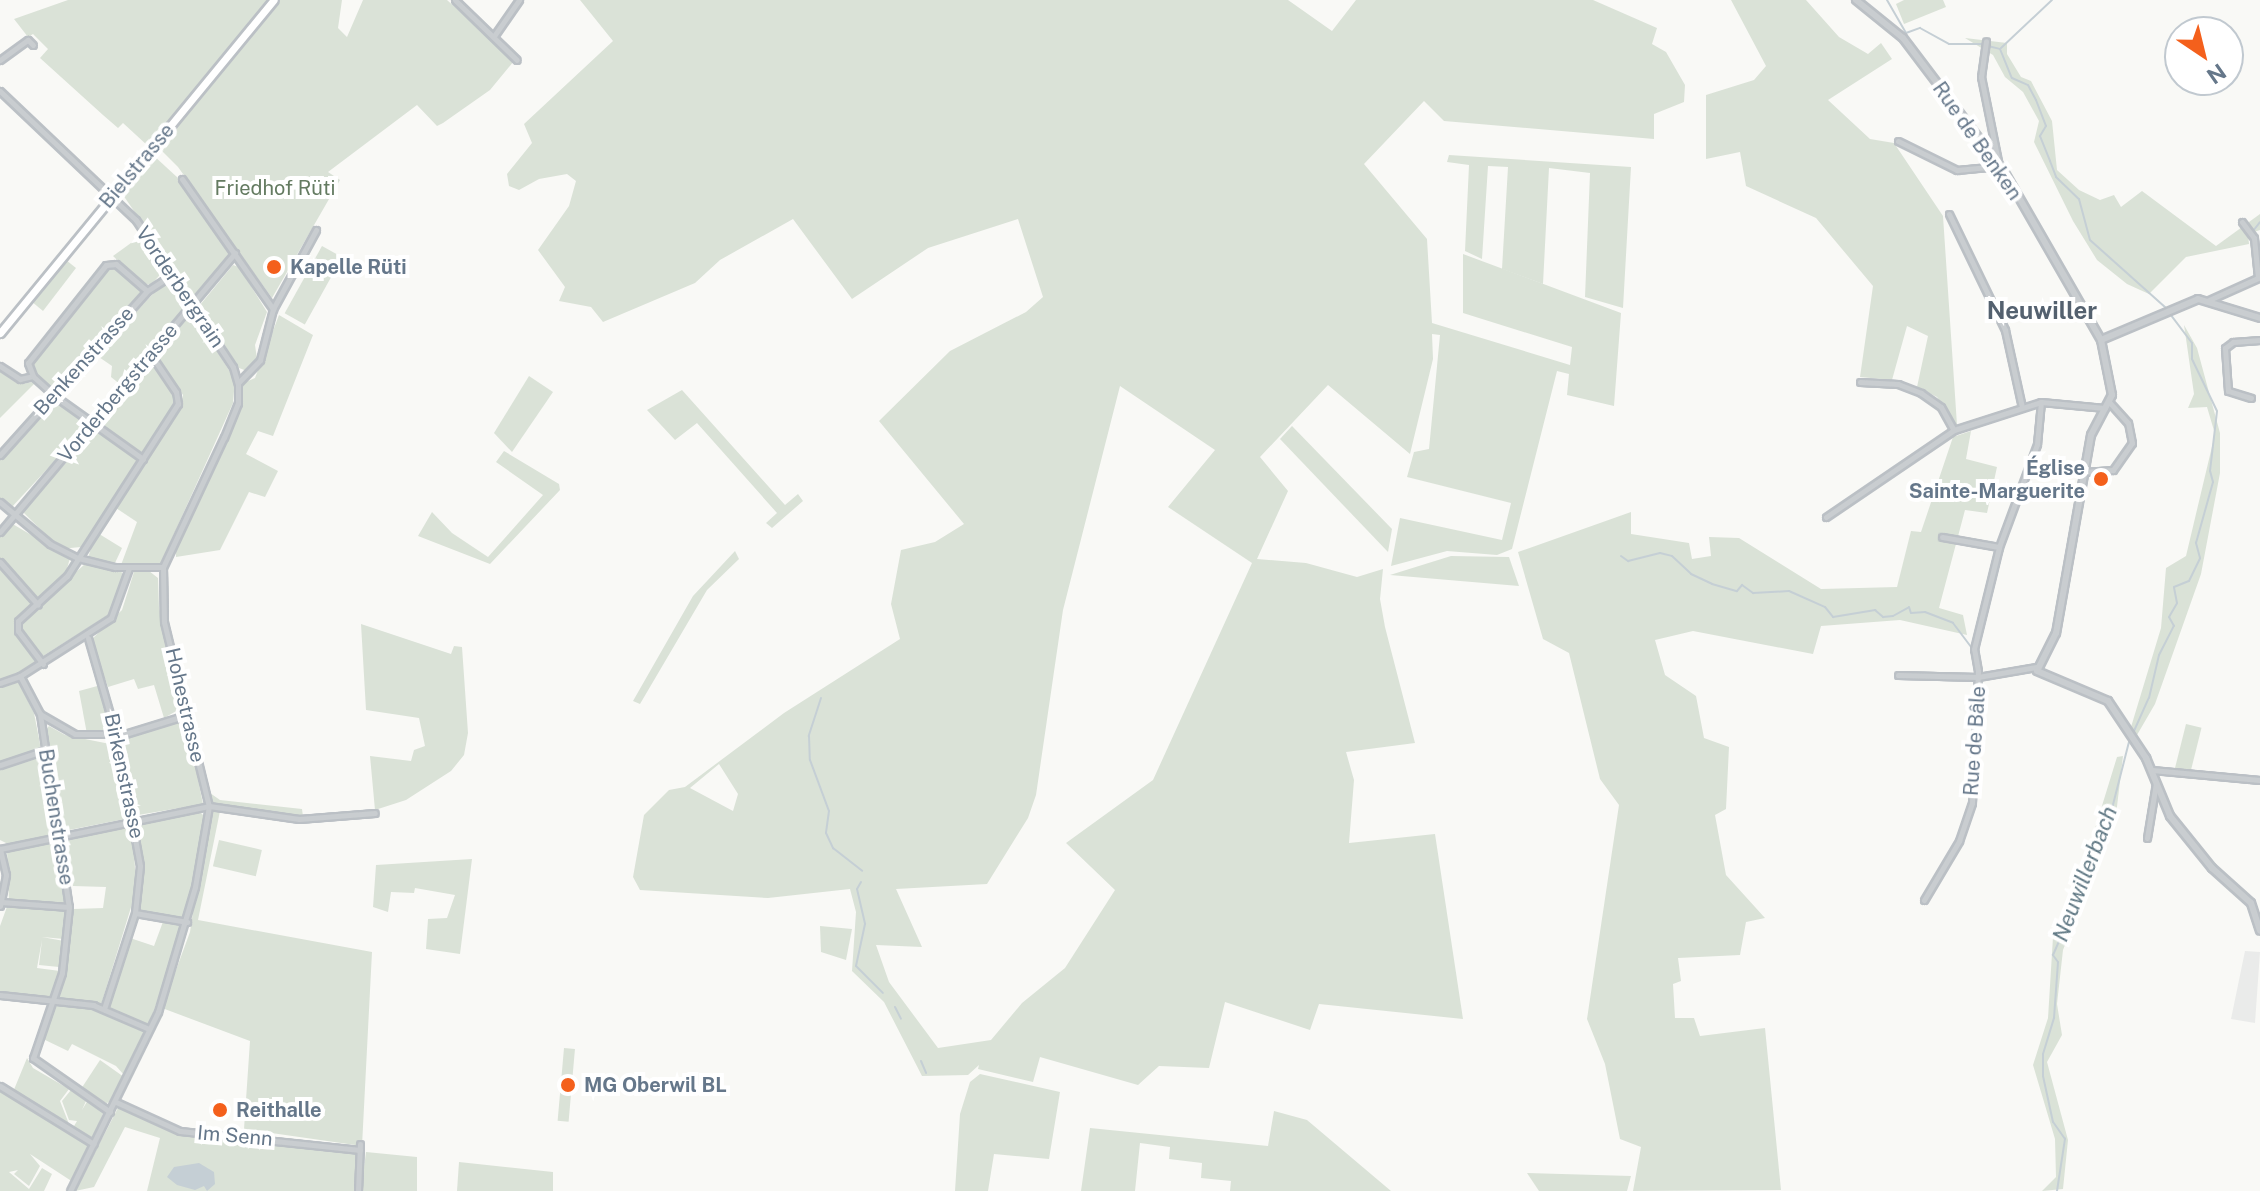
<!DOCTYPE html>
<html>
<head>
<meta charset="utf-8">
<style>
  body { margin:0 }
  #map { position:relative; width:2260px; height:1191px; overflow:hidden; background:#f9f9f6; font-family:"Public Sans",sans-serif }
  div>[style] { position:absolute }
  .built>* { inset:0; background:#eaebea }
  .green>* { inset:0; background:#dae2d7; transform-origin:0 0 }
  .water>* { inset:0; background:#c5cfd5 }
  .stream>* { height:2px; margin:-1px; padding:0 1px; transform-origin:1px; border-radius:1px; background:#c5cfd5 }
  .roads { filter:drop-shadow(2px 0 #bbc0c5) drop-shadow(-2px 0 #bbc0c5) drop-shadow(0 2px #bbc0c5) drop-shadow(0 -2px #bbc0c5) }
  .minor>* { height:5px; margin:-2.5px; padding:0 2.5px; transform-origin:2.5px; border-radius:2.5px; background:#c9cdd0 }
  .tertiary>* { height:6px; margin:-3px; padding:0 3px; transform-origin:3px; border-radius:3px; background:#c9cdd0 }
  .secondary>* { height:7px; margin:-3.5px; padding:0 3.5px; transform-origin:3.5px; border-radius:3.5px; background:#fff }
  .dots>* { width:22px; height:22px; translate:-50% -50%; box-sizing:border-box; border:4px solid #fff; border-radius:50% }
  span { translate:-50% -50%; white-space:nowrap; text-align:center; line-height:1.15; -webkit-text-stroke:8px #fff; paint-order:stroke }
  .street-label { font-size:20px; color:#65778a }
  .park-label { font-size:20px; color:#647b61 }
  .poi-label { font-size:20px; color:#65778a; font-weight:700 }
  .left { translate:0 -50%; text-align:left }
  .right { translate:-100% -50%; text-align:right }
  .water-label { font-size:22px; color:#617985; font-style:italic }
  .quarter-label { font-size:24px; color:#54616f; font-weight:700 }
  .north { position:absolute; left:2164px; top:16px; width:80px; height:80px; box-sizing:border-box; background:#fff; border:2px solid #c1c9d0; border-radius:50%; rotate:145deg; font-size:22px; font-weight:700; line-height:32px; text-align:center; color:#65778a }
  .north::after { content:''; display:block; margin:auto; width:28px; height:36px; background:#f4601c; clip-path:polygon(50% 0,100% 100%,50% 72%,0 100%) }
</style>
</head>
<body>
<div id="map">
  <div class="built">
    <i style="clip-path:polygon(2245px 951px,2260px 952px,2255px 1023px,2231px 1019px)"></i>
  </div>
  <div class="green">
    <i style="clip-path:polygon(68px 0,342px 0,338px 28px,347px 37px,363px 0,447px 0,514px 61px,490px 90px,443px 123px,437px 126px,417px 105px,328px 172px,340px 180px,272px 298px,178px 167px,152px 141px,148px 146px,123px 123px,118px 128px,103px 115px,40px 58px,48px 49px,33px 34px,28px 37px,14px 19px)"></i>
    <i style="clip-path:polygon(evenodd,580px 0,1288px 0,1332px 31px,1356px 0,1593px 0,1657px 28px,1652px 44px,1666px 52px,1685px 85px,1684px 102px,1654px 114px,1654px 139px,1444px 121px,1424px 101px,1364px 164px,1427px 239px,1432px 323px,1570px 365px,1572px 347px,1463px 313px,1463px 254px,1621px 313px,1614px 406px,1567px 395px,1569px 374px,1557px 371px,1512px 549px,1497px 555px,1447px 551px,1391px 566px,1400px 518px,1502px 540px,1511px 503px,1407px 477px,1414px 452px,1429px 449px,1440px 335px,1432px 334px,1433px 359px,1410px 454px,1328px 385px,1260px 457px,1288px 491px,1257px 559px,1306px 563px,1357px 577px,1383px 569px,1380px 599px,1385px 627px,1415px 743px,1346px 752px,1354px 780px,1349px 843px,1435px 834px,1463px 1019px,1319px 1004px,1310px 1030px,1225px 1002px,1209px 1068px,1159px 1066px,1138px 1085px,1040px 1057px,1033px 1082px,978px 1069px,979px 1065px,968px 1075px,922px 1076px,884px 1002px,852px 971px,856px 912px,850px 889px,768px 898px,640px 890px,633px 877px,644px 815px,669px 790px,685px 787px,784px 713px,900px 639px,891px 604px,901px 550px,935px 542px,964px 524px,879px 421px,950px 351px,1026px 312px,1043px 297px,1018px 219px,928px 248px,852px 299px,793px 219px,720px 260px,695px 283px,603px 322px,591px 307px,559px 301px,565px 287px,538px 250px,569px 206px,576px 181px,567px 174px,539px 179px,519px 190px,509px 186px,507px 174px,532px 143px,524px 124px,613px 41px,580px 0,1120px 386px,1215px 450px,1168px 507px,1252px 563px,1153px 780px,1066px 843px,1115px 890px,1065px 968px,1022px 1003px,991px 1040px,938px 1048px,889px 982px,876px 945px,922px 947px,896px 889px,987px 884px,1028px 818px,1036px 795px,1063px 610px,1120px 386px,580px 0,719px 764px,738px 794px,733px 811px,690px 788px,719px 764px)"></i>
    <i style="clip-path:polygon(1731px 0,1806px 0,1839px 37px,1868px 54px,1881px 43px,1892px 59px,1828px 100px,1870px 139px,1894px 143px,1943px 216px,1957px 425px,1937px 397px,1917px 387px,1928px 336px,1907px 326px,1892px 380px,1860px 377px,1873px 286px,1816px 218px,1746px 186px,1740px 152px,1706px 159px,1706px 95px,1754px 80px,1766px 66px)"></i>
    <i style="clip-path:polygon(1904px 0,1943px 0,1946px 7px,1904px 24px,1896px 4px)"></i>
    <i style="clip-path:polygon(1965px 38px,2007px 43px,2007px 54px,2021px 77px,2031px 81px,2052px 121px,2057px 170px,2079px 190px,2100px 200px,2114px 195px,2121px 207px,2142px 191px,2216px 246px,2260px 214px,2260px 230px,2248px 234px,2249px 244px,2186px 257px,2149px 294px,2127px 284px,2097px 260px,2073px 221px,2034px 142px,2039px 121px,2023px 92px,2005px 77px,1993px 55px)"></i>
    <i style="clip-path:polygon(153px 155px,178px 178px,232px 253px,194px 298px,123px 195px)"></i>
    <i style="clip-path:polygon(1449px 155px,1631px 167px,1623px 308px,1585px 297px,1590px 173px,1549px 168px,1543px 284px,1502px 269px,1508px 167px,1488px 166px,1482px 259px,1465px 251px,1469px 165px,1447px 162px)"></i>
    <i style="clip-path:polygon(142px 235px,165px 269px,151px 285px,140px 282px,113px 256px)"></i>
    <i style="left:322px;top:246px;width:23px;height:77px;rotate:29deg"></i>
    <i style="clip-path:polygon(66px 260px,76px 268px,43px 311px,31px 301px)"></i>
    <i style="clip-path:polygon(233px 265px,239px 267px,267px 312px,255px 345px,257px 359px,247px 371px,239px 368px,200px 305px)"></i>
    <i style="clip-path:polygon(105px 268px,119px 268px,141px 292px,54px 389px,33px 373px,32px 360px)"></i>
    <i style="clip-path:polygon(164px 282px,173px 283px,185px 303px,183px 312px,121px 385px,111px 377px,112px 366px,96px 355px)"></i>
    <i style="clip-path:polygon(279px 315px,313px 335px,273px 436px,258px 431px,246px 454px,278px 471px,265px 497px,249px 492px,220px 550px,176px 557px,176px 542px,241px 409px,241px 384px,255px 378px)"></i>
    <i style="clip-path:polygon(185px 319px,197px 319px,235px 380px,233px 403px,160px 565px,121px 565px,137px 522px,113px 506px,179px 411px,183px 395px,158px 360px,158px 351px)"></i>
    <i style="clip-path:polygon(2184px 325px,2197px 348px,2220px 433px,2220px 473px,2201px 574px,2155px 704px,2137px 735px,2131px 727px,2161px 628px,2166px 568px,2186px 556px,2215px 434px,2207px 407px,2188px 408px,2194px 394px)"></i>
    <i style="clip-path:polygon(154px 363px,176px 402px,142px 456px,99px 426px,148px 364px)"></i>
    <i style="clip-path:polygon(0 369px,22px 384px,37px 381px,0 418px)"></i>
    <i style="clip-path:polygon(529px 376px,553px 392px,512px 452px,494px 433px)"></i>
    <i style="clip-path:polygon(682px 390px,785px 505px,798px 494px,803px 501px,772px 528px,766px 523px,777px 513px,697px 423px,675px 440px,647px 410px)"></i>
    <i style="clip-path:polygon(57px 399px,88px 425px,11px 508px,0 498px,0 459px)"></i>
    <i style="clip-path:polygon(1292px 426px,1392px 529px,1388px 552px,1280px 439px)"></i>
    <i style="clip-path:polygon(96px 430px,139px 459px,81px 547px,60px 549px,22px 511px)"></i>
    <i style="clip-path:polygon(1971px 431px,1966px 459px,1997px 467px,1987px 513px,1965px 510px,1939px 608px,1963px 615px,1967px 635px,1900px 620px,1821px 626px,1813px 654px,1693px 631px,1655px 640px,1665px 675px,1696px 696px,1704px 738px,1729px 747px,1726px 809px,1715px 815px,1726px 875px,1765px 918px,1746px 922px,1740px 955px,1678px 958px,1681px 981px,1673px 984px,1675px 1018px,1694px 1018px,1700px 1036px,1765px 1028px,1781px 1190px,1633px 1191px,1641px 1147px,1620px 1139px,1605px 1064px,1587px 1019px,1619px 805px,1600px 779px,1569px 653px,1543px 639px,1518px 552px,1631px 512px,1631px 534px,1689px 543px,1692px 559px,1711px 556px,1709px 537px,1739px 538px,1821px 589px,1897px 587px,1911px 531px,1921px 532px,1953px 437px)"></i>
    <i style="clip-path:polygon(504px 451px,559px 484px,560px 490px,490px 564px,418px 536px,432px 512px,452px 533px,488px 557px,543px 495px,496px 462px)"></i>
    <i style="clip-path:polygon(11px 523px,70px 558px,65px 576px,37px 601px,0 559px,0 536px)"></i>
    <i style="clip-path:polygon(96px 532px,122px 548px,115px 563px,88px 558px)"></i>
    <i style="clip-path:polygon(735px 551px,739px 559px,707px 590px,640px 704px,633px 701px,693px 596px)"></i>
    <i style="clip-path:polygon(1451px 556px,1509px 557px,1519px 586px,1390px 575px)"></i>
    <i style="clip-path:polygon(85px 564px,121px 571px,125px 579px,113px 612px,43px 656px,20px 630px,21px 621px)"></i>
    <i style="clip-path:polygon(0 566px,33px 605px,16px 619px,14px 630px,40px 663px,0 680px)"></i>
    <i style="clip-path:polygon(149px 571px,158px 578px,159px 608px,185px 706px,164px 718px,154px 685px,138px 689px,134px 679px,108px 687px,91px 640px,122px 610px,134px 572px)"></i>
    <i style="clip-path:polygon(361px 624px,451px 654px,454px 646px,462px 647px,468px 733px,464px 755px,451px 771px,406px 800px,375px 810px,370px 756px,411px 761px,414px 750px,425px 746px,419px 718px,366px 710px)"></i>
    <i style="clip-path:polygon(10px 682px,19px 683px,34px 713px,41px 749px,0 762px,0 686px)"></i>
    <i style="clip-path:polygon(101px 685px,111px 734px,87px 734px,79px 691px)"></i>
    <i style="clip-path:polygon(179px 720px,187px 724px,203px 804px,138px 815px,123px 737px)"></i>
    <i style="left:2186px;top:724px;width:16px;height:49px;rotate:14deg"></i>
    <i style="clip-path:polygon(49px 726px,65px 735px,115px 745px,130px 818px,64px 831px,45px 731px)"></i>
    <i style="clip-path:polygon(41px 753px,58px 833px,8px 844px,0 840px,0 767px)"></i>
    <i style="clip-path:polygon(2123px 756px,2116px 815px,2063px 950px,2057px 1004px,2062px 1035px,2047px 1062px,2068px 1140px,2063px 1189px,2042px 1191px,2056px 1177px,2055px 1139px,2033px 1065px,2048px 1018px,2053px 937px,2089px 848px,2117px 757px)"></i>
    <i style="clip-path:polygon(210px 793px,220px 800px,302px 809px,304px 824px,220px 811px,198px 920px,372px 952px,362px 1146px,244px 1129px,250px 1041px,162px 1008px,190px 932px)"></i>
    <i style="clip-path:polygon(199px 811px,205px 817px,203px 836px,186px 919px,138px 910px,139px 824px)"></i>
    <i style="clip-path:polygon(133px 826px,136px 891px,101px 1005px,57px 999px,73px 909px,103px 908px,106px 887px,73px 886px,66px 840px)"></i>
    <i style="left:219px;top:840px;width:44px;height:27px;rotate:13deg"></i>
    <i style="clip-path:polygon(57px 841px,68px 906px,9px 900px,7px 850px)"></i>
    <i style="clip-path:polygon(472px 859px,460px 954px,426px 949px,428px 919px,447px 918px,455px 895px,415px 888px,414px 893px,391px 892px,388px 912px,373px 907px,376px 865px)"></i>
    <i style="clip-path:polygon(8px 904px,64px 909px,64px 939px,42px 937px,64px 941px,59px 967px,39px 965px,42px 940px,37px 968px,60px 971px,52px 998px,0 992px,0 926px)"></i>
    <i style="clip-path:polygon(164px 919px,182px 924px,149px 1026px,111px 1010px,109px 1004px,130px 938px,154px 946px)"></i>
    <i style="clip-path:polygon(820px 926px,852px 929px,846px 960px,821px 952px)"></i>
    <i style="clip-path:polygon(63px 1003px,101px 1009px,144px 1032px,124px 1075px,116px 1066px,72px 1044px,68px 1051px,41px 1038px,54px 1007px)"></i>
    <i style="left:564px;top:1048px;width:11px;height:73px;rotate:5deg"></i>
    <i style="clip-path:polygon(27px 1058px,33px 1068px,69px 1089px,60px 1101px,69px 1124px,74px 1126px,77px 1121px,69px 1120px,62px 1101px,71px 1090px,86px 1101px,82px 1110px,88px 1100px,104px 1111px,93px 1138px,13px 1092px)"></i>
    <i style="clip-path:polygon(100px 1060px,124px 1077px,112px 1102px,106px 1103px,81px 1089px)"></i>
    <i style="clip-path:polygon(980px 1074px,1060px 1092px,1049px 1159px,994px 1154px,988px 1191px,955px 1191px,960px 1114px,970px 1082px)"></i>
    <i style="clip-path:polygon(0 1089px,91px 1145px,73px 1182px,30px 1154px,40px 1166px,29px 1186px,14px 1174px,18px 1170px,9px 1172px,29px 1189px,42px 1168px,52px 1174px,44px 1191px,0 1191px)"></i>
    <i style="clip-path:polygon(119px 1106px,189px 1136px,353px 1151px,359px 1160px,357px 1191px,147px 1191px,160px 1138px,125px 1127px,94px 1187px,75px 1191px)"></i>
    <i style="clip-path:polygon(1274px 1111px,1307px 1120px,1391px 1191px,1230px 1191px,1231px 1181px,1201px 1178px,1202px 1163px,1169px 1159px,1170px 1147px,1140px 1143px,1135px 1191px,1081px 1191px,1090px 1128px,1268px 1146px)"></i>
    <i style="clip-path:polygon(366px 1152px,417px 1157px,417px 1191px,361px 1191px)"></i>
    <i style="clip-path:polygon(459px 1162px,553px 1172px,553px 1191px,457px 1191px)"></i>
    <i style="clip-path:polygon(1527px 1173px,1631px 1176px,1627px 1191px,1539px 1191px)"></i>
  </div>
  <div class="water">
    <i style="clip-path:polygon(199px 1163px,214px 1172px,215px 1184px,207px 1191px,204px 1186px,195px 1190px,177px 1185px,167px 1177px,174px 1167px)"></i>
  </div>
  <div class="stream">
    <i style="left:1887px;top:0;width:38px;rotate:60deg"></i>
    <i style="left:1906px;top:33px;width:15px;rotate:-20deg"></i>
    <i style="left:1920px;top:28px;width:33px;rotate:29deg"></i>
    <i style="left:1949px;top:44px;width:32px"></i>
    <i style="left:1988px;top:46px;width:12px;rotate:14deg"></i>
    <i style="left:2000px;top:49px;width:31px;rotate:68deg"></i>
    <i style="left:2012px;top:78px;width:17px;rotate:24deg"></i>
    <i style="left:2028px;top:85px;width:17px;rotate:62deg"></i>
    <i style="left:2036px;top:100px;width:28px;rotate:69deg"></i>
    <i style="left:2046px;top:126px;width:12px;rotate:121deg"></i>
    <i style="left:2040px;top:136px;width:27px;rotate:68deg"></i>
    <i style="left:2050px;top:161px;width:17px;rotate:69deg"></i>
    <i style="left:2056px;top:177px;width:32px;rotate:44deg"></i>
    <i style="left:2079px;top:199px;width:42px;rotate:75deg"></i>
    <i style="left:2090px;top:240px;width:102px;rotate:41.8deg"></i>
    <i style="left:2001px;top:48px;width:70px;rotate:-43.3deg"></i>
    <i style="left:2253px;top:231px;width:11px;rotate:-52deg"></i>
    <i style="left:1621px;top:556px;width:9px;rotate:36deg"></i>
    <i style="left:1628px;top:561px;width:33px;rotate:-14deg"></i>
    <i style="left:1660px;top:553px;width:12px;rotate:14deg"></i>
    <i style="left:1672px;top:556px;width:26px;rotate:43deg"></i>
    <i style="left:1691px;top:574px;width:23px;rotate:25deg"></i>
    <i style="left:1712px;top:584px;width:26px;rotate:16deg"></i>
    <i style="left:1737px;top:591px;width:8px;rotate:-50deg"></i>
    <i style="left:1742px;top:585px;width:14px;rotate:36deg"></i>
    <i style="left:1753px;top:593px;width:36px;rotate:-3deg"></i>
    <i style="left:1789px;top:591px;width:39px;rotate:24deg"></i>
    <i style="left:1825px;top:607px;width:13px;rotate:51deg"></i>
    <i style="left:1833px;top:617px;width:43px;rotate:-9.5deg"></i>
    <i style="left:1875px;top:610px;width:11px;rotate:41deg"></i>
    <i style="left:1883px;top:617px;width:10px;rotate:-6deg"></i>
    <i style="left:1893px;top:616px;width:18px;rotate:-29deg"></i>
    <i style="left:1909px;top:607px;width:6px;rotate:72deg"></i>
    <i style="left:1911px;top:613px;width:14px;rotate:-4deg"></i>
    <i style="left:1925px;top:612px;width:30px;rotate:21deg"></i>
    <i style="left:1953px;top:623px;width:31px;rotate:53deg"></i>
    <i style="left:821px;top:698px;width:40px;rotate:108deg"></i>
    <i style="left:809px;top:736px;width:24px;rotate:88deg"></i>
    <i style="left:810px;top:760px;width:54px;rotate:69.6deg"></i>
    <i style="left:829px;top:811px;width:22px;rotate:98deg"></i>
    <i style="left:826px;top:833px;width:17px;rotate:65deg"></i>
    <i style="left:833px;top:848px;width:37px;rotate:38deg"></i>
    <i style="left:2134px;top:731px;width:36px;rotate:-66deg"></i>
    <i style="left:2149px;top:698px;width:44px;rotate:-76.9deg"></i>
    <i style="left:2159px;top:655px;width:33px;rotate:-63deg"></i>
    <i style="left:2174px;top:626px;width:10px;rotate:-119deg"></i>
    <i style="left:2169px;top:617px;width:16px;rotate:-60deg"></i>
    <i style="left:2177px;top:603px;width:16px;rotate:-101deg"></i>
    <i style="left:2174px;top:587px;width:16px;rotate:-22deg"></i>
    <i style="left:2189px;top:581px;width:25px;rotate:-64deg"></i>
    <i style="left:2200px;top:558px;width:16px;rotate:-105deg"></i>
    <i style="left:2196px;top:543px;width:63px;rotate:-74.4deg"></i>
    <i style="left:2213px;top:482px;width:11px;rotate:-105deg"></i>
    <i style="left:2210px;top:471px;width:60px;rotate:-83.3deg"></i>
    <i style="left:2217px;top:411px;width:58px;rotate:-115.7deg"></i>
    <i style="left:2192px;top:359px;width:16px;rotate:-90deg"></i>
    <i style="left:2192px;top:343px;width:35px;rotate:-127deg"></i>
    <i style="left:861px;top:882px;width:8px;rotate:120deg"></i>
    <i style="left:857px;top:889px;width:36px;rotate:77deg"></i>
    <i style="left:865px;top:924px;width:43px;rotate:102.1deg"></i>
    <i style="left:856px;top:966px;width:38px;rotate:45deg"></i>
    <i style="left:895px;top:1007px;width:13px;rotate:63deg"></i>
    <i style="left:921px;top:1061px;width:13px;rotate:67deg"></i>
    <i style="left:2057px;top:1191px;width:53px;rotate:-81.3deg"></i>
    <i style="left:2065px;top:1139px;width:21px;rotate:-125deg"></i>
    <i style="left:2053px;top:1122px;width:47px;rotate:-102.3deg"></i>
    <i style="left:2043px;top:1076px;width:22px;rotate:-90deg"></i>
    <i style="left:2043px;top:1054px;width:38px;rotate:-73deg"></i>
    <i style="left:2054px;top:1018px;width:56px;rotate:-85.9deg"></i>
    <i style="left:2058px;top:962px;width:9px;rotate:-126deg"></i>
    <i style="left:2053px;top:955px;width:130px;rotate:-66.4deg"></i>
    <i style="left:2105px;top:836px;width:97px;rotate:-75.7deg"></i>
  </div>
  <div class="roads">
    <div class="minor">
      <i style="left:455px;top:0;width:86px;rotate:44.1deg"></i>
      <i style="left:494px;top:36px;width:44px;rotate:-55.2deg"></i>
      <i style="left:0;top:60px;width:34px;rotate:-36deg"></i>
      <i style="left:28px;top:40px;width:7px;rotate:45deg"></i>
      <i style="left:0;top:91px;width:187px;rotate:43.5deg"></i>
      <i style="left:136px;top:220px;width:176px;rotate:56.6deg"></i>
      <i style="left:233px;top:367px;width:18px;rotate:74deg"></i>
      <i style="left:238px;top:384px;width:19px;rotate:90deg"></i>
      <i style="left:238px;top:403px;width:37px;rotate:112deg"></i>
      <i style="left:224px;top:437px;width:144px;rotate:115.1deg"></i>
      <i style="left:163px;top:567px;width:55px;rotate:89deg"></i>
      <i style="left:164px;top:622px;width:189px;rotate:76.3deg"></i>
      <i style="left:209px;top:806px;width:82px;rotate:99.8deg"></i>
      <i style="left:195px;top:887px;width:130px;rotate:106.5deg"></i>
      <i style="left:158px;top:1012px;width:199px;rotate:116.2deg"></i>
      <i style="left:1898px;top:141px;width:66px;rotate:26.2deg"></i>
      <i style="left:1957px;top:170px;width:42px;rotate:-5.4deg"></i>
      <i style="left:1999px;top:166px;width:91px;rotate:-101.4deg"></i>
      <i style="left:1981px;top:77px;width:36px;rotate:-82deg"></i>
      <i style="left:182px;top:179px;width:159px;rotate:55deg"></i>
      <i style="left:1949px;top:214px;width:129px;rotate:64.2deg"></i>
      <i style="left:2005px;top:330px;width:79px;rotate:77.6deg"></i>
      <i style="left:2242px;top:222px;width:20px;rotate:53deg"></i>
      <i style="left:2254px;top:238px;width:40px;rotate:84.3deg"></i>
      <i style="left:2209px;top:300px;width:54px;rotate:-24.2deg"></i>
      <i style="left:0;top:366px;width:24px;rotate:33deg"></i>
      <i style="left:20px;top:379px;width:13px;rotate:-13deg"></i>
      <i style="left:1860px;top:382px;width:38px;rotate:3deg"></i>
      <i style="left:1898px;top:384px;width:25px;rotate:21deg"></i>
      <i style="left:1921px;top:393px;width:24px;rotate:35deg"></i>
      <i style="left:1941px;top:407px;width:26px;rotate:61deg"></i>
      <i style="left:238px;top:383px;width:32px;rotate:-46deg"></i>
      <i style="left:260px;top:360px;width:53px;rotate:-75.7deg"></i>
      <i style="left:273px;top:309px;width:90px;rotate:-61.4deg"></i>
      <i style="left:2251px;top:398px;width:24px;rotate:-163deg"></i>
      <i style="left:2228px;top:391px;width:43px;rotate:-94deg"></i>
      <i style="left:2225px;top:348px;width:10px;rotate:-37deg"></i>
      <i style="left:2233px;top:342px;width:27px;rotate:-4deg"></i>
      <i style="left:0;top:455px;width:220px;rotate:-48.1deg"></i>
      <i style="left:147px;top:291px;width:31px;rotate:-33deg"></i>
      <i style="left:143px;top:459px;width:107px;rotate:-144.5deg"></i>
      <i style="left:56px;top:397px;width:31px;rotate:-138deg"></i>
      <i style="left:33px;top:376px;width:14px;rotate:-111deg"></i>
      <i style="left:28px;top:363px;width:125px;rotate:-51.5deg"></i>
      <i style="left:106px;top:265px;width:10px;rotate:-6deg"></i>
      <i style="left:116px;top:264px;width:41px;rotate:41.1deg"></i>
      <i style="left:2083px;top:472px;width:30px;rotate:-4deg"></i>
      <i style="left:2113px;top:470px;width:33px;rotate:-55deg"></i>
      <i style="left:2132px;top:443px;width:20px;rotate:-101deg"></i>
      <i style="left:2128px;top:423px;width:27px;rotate:-132deg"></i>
      <i style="left:0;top:502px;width:65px;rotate:40deg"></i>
      <i style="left:50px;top:544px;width:31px;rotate:27deg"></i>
      <i style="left:78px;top:558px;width:38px;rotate:14deg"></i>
      <i style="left:115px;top:567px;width:48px"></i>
      <i style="left:1826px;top:517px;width:155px;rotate:-34.2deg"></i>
      <i style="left:1954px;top:430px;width:91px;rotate:-17.8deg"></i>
      <i style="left:2041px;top:402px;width:64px;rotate:5.4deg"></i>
      <i style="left:0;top:532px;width:365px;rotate:-49.9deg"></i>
      <i style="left:1942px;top:537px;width:58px;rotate:10deg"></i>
      <i style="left:0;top:562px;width:57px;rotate:48.5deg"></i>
      <i style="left:88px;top:638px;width:101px;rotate:73.9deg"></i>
      <i style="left:116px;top:735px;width:133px;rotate:79.6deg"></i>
      <i style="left:140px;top:866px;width:47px;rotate:96.1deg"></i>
      <i style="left:135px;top:913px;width:101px;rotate:107.9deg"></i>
      <i style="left:43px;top:664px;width:41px;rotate:-127.1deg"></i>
      <i style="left:18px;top:631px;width:10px;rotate:-90deg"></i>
      <i style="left:18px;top:621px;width:67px;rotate:-42.6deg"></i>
      <i style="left:67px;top:576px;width:205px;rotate:-57.2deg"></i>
      <i style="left:178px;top:404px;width:12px;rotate:-99deg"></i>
      <i style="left:176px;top:392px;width:45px;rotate:-124deg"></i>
      <i style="left:1898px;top:675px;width:80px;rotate:1.4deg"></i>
      <i style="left:1978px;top:677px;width:59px;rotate:-9.8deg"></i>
      <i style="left:20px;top:676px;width:108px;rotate:-32.5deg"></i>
      <i style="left:111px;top:618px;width:53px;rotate:-70.2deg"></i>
      <i style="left:0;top:683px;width:21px;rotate:-19deg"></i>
      <i style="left:20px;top:676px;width:43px;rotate:62.2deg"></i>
      <i style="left:40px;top:714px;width:40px;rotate:29.7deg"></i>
      <i style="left:75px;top:734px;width:50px"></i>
      <i style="left:125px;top:734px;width:68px;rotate:-17.1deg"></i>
      <i style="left:40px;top:714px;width:195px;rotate:81.5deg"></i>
      <i style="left:69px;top:907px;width:66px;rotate:96.1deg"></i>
      <i style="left:62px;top:973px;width:90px;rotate:108.8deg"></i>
      <i style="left:33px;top:1058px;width:94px;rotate:35deg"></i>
      <i style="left:0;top:765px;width:47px;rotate:-18.4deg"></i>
      <i style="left:2152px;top:770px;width:108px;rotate:5.3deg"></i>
      <i style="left:2147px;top:838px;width:56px;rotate:-80.7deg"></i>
      <i style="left:0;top:849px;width:213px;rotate:-11.6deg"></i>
      <i style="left:209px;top:806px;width:91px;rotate:8.2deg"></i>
      <i style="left:299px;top:819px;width:76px;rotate:-4.5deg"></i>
      <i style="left:1924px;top:900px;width:69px;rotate:-59.3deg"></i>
      <i style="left:1959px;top:841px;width:40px;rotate:-71.1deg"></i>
      <i style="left:1972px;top:803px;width:132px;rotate:-87.4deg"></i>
      <i style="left:1978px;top:671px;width:22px;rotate:-100deg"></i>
      <i style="left:1974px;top:649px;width:105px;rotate:-76.2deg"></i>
      <i style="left:1999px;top:547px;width:110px;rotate:-69.7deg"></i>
      <i style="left:2037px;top:444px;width:42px;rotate:-84.6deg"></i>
      <i style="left:1px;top:902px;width:68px;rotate:4.2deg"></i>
      <i style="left:0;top:906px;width:32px;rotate:-79deg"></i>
      <i style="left:6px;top:875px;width:27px;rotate:-103deg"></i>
      <i style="left:135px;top:913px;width:53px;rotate:9.8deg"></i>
      <i style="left:0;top:995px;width:94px;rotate:6.1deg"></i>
      <i style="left:93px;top:1005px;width:61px;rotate:23.2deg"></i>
      <i style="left:0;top:1086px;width:110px;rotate:31.7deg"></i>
      <i style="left:116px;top:1102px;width:70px;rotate:24.4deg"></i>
      <i style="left:180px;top:1131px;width:181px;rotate:6deg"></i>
      <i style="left:358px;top:1191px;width:47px;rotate:-87.6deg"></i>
    </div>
    <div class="tertiary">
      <i style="left:1856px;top:0;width:60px;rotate:39deg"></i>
      <i style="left:1903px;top:38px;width:169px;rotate:52.9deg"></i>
      <i style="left:2005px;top:173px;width:193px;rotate:60.1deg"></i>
      <i style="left:2101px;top:340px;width:56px;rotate:78.7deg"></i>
      <i style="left:2112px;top:395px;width:45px;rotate:117.7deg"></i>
      <i style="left:2091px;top:435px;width:201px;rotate:100deg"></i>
      <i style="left:2056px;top:633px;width:42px;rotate:116.6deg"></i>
      <i style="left:2037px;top:671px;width:77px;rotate:22.9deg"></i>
      <i style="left:2108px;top:701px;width:69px;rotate:56.3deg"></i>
      <i style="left:2146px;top:758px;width:63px;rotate:67.5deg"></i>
      <i style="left:2170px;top:816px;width:67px;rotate:51.1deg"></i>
      <i style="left:2212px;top:868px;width:52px;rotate:41.9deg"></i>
      <i style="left:2251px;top:903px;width:29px;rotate:72deg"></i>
      <i style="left:2101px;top:340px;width:105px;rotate:-22.9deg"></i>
      <i style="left:2198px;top:299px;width:65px;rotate:17deg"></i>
    </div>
    <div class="secondary">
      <i style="left:0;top:333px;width:431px;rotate:-50.6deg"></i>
    </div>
  </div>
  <div class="dots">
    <i style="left:274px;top:267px;background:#f4601c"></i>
    <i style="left:2101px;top:479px;background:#f4601c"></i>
    <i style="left:568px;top:1085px;background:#f4601c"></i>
    <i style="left:220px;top:1110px;background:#f4601c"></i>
  </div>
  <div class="street-label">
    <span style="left:1977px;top:141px;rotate:55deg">Rue de Benken</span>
    <span style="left:137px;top:166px;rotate:-50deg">Bielstrasse</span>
    <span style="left:180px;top:287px;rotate:56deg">Vorderbergrain</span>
    <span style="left:84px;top:361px;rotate:-48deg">Benkenstrasse</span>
    <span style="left:118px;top:393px;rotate:-50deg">Vorderbergstrasse</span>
    <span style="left:185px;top:705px;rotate:77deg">Hohestrasse</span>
    <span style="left:1975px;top:741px;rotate:-86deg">Rue de Bâle</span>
    <span style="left:124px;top:776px;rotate:78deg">Birkenstrasse</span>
    <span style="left:56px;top:817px;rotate:81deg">Buchenstrasse</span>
    <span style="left:235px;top:1136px;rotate:5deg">Im Senn</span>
  </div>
  <div class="park-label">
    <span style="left:275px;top:188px">Friedhof Rüti</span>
  </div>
  <div class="poi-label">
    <span class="left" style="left:290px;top:267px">Kapelle Rüti</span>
    <span class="right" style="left:2085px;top:480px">Église<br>Sainte-Marguerite</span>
    <span class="left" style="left:584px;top:1085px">MG Oberwil BL</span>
    <span class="left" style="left:236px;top:1110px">Reithalle</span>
  </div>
  <div class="water-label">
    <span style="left:2085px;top:874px;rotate:-69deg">Neuwillerbach</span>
  </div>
  <div class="quarter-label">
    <span style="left:2042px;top:311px">Neuwiller</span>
  </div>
  <div class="north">N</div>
</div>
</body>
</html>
